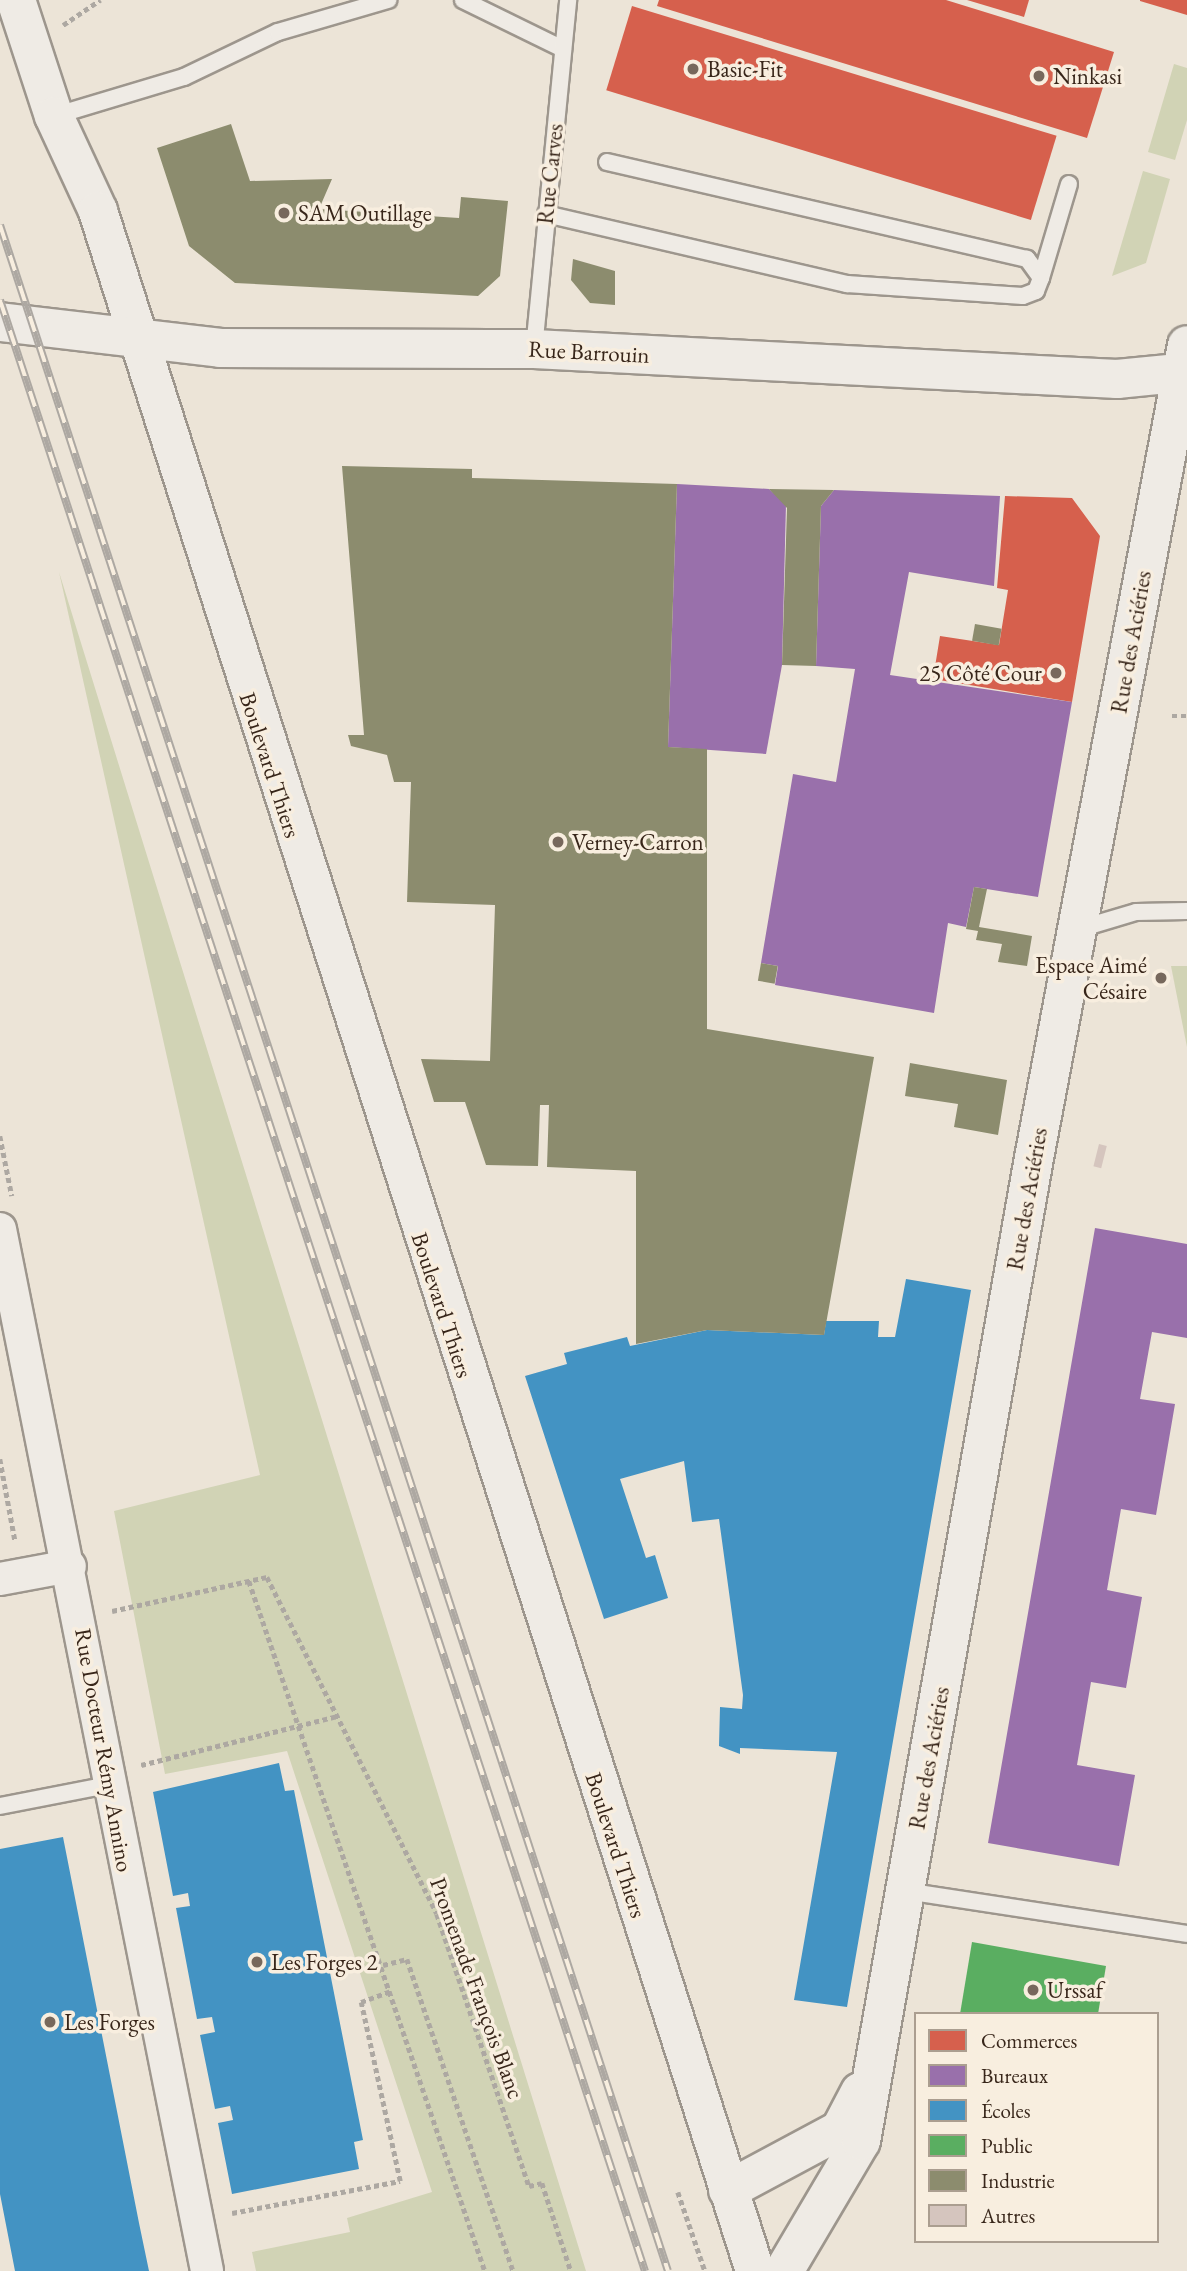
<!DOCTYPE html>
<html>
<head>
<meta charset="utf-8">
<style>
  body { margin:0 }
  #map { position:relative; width:1187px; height:2271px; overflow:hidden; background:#ece4d7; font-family:"EB Garamond",serif }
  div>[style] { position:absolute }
  .green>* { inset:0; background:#d1d3b5 }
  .shops>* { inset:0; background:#d6604d; transform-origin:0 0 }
  .offices>* { inset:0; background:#9970ab }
  .schools>* { inset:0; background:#4393c3 }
  .public>* { inset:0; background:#5aae61 }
  .industry>* { inset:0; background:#8c8c6e; transform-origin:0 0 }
  .building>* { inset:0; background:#d5c5be; transform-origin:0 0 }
  .path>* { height:4.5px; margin-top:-2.25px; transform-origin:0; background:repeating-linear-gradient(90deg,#ada8a2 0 5px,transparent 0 8.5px) }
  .roads { filter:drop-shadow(2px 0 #9d968d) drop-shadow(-2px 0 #9d968d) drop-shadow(0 2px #9d968d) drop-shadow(0 -2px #9d968d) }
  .lane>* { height:16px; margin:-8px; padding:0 8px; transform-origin:8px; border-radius:8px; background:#efebe5 }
  .street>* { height:32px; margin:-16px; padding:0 16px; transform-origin:16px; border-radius:16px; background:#efebe5 }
  .secondary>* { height:38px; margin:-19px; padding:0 19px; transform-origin:19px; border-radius:19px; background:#efebe5 }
  .rail>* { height:8px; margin-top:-4px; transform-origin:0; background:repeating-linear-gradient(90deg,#f8eedf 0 16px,#ada8a2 0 32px); box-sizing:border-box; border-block:2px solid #ada8a2 }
  .dots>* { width:19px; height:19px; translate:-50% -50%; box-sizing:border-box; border:4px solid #f8eedf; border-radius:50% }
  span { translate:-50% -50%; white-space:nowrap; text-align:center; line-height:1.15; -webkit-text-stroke:7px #f8eedf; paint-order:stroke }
  .poi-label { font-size:23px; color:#38261a }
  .left { translate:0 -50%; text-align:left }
  .right { translate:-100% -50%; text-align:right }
  .street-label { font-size:23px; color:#38261a }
  .legend { position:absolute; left:914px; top:2012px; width:245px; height:231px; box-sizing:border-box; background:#f8eedf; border:2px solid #ab9e90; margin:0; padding:9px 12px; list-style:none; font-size:21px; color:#38261a }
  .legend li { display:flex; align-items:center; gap:14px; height:35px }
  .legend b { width:35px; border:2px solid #ab9e90 }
</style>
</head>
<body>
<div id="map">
  <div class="green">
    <i style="clip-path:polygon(1174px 64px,1187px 68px,1187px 120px,1175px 160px,1148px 152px)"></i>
    <i style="clip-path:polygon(1143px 171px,1170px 179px,1146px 263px,1112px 276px)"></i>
    <i style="clip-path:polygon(59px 572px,586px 2271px,256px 2271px,252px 2252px,350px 2232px,347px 2218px,432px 2192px,287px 1751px,165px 1774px,114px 1511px,260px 1475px)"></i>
    <i style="clip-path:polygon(1171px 966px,1187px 966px,1187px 1047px)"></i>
  </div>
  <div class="shops">
    <i style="clip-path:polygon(659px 0,946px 0,1114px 52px,1087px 138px,657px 6px)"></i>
    <i style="clip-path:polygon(967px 0,1029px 0,1024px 17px)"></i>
    <i style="clip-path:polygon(1140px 0,1187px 0,1187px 15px,1140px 1px)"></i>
    <i style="left:632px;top:6px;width:444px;height:88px;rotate:17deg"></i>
    <i style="clip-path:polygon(1005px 496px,1072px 498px,1100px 536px,1072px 702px,933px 679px,940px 636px,999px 645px,1008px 590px,997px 588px)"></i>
  </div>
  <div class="offices">
    <i style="clip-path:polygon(677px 484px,769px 489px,786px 504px,782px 665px,766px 754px,668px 747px)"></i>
    <i style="clip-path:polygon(834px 490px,1000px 496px,994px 586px,909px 572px,890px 675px,1072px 702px,1038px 897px,974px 887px,966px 927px,948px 923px,934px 1013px,775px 985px,778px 966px,761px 963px,793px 774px,836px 782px,855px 669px,816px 666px,821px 506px)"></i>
    <i style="clip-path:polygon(1095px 1228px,1187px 1244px,1187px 1338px,1152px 1332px,1140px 1399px,1175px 1404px,1156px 1515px,1121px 1509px,1107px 1590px,1142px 1597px,1126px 1688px,1091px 1682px,1077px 1765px,1135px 1775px,1119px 1866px,988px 1843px)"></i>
  </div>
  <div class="schools">
    <i style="clip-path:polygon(906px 1279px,971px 1290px,847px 2007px,794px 2000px,837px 1752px,740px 1748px,740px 1754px,719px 1746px,720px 1707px,742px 1709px,743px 1695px,719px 1519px,692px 1522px,684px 1461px,620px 1479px,646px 1558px,655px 1555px,668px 1598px,604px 1619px,525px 1376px,567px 1364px,564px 1353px,627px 1337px,630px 1346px,707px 1330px,824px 1335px,826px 1321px,879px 1321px,878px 1337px,895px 1337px)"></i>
    <i style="clip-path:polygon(279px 1763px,285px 1791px,294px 1790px,363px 2140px,354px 2142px,359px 2169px,232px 2194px,218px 2123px,233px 2120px,230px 2106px,215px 2109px,200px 2035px,215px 2032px,212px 2017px,197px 2019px,176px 1908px,190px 1906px,188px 1893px,173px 1896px,153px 1792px)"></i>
    <i style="clip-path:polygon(63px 1837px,139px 2223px,149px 2271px,15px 2271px,0 2194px,0 1849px)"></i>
  </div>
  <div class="public">
    <i style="clip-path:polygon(972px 1942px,1106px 1966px,1098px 2014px,960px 2014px)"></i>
  </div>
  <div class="industry">
    <i style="clip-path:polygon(231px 124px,250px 181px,332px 179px,319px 209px,459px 218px,461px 197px,508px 201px,500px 276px,478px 296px,235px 283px,189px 246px,157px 148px)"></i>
    <i style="clip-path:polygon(573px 259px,615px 271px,615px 305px,590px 303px,571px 280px)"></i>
    <i style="clip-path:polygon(342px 466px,472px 469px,472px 478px,677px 484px,668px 747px,707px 749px,707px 1029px,874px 1057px,824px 1335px,707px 1330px,636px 1344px,636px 1171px,547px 1167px,549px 1105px,540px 1105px,538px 1166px,486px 1165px,465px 1102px,434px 1102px,421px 1059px,490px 1061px,495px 905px,407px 902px,411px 782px,394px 782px,387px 755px,351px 746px,348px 735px,364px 735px)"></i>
    <i style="clip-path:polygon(769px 489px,834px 490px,821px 506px,816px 666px,782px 665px,787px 508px)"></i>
    <i style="left:975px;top:624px;width:27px;height:17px;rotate:10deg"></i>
    <i style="clip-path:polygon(974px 887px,987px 889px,979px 927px,1032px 936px,1027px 966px,998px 962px,1002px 944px,976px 940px,978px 931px,966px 929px)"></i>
    <i style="left:761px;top:963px;width:17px;height:18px;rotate:10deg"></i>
    <i style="clip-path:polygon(910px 1063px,1007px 1080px,998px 1135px,954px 1127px,958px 1104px,905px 1096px)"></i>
  </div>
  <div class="building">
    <i style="left:1099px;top:1144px;width:8px;height:23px;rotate:14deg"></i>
  </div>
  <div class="path">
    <i style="left:63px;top:25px;width:45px;rotate:-34deg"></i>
    <i style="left:1172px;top:716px;width:15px"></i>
    <i style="left:0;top:1136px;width:61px;rotate:78.7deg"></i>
    <i style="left:0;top:1459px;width:82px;rotate:79.5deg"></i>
    <i style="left:249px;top:1581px;width:729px;rotate:71.12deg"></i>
    <i style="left:112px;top:1611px;width:159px;rotate:-12.4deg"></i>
    <i style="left:267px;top:1577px;width:377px;rotate:63.2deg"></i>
    <i style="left:437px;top:1914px;width:287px;rotate:71.3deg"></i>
    <i style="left:529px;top:2186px;width:13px;rotate:-13deg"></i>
    <i style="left:542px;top:2183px;width:93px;rotate:71.8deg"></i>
    <i style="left:141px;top:1765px;width:203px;rotate:-14deg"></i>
    <i style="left:383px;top:1965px;width:25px;rotate:-14deg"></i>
    <i style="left:407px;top:1959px;width:330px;rotate:71.2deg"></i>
    <i style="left:678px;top:2192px;width:83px;rotate:71.1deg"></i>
    <i style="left:232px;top:2213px;width:171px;rotate:-10.8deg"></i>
    <i style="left:400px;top:2181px;width:183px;rotate:-102.3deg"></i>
    <i style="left:361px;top:2002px;width:33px;rotate:-20deg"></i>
  </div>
  <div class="roads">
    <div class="lane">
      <i style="left:463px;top:0;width:111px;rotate:26.1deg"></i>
      <i style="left:54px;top:116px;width:136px;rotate:-16.7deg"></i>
      <i style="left:184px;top:77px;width:104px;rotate:-25.6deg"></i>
      <i style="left:278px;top:32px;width:115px;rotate:-16.2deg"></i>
      <i style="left:546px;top:214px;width:309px;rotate:13.1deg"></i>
      <i style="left:847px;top:284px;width:176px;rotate:3.9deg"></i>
      <i style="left:1023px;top:296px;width:14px;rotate:-21deg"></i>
      <i style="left:1036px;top:291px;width:14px;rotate:-69deg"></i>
      <i style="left:1041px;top:278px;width:24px;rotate:-126deg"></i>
      <i style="left:1027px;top:259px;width:431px;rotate:-167deg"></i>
      <i style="left:1041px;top:278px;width:98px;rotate:-73.4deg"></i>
      <i style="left:534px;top:349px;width:351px;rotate:-84.4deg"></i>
      <i style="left:1079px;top:929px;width:59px;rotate:-16.6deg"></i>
      <i style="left:1136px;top:912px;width:51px;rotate:-1.1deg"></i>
      <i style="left:0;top:1806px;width:110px;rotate:-11deg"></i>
      <i style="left:906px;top:1891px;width:284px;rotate:8.7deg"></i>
    </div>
    <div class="street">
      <i style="left:0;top:1229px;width:1062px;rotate:78.76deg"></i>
      <i style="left:0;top:1579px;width:71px;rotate:-10.5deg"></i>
    </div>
    <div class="secondary">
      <i style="left:16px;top:0;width:122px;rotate:71.9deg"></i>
      <i style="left:54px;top:116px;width:105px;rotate:65.1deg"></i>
      <i style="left:98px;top:211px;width:2162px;rotate:72.31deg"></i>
      <i style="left:0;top:322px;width:222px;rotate:6.7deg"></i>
      <i style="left:220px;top:348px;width:314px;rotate:0.2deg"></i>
      <i style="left:534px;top:349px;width:584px;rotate:2.95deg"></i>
      <i style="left:1117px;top:379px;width:70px;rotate:-5.7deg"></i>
      <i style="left:728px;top:2190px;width:127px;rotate:-28.2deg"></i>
      <i style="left:840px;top:2130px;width:43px;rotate:-62.2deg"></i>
      <i style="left:784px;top:2271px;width:151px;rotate:-59.4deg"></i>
      <i style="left:861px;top:2141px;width:998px;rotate:-80.02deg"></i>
      <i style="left:1034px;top:1158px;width:827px;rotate:-79.34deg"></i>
    </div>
  </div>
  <div class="rail">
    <i style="left:0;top:225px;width:2152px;rotate:71.92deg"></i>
    <i style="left:0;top:300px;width:2074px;rotate:71.88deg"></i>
  </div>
  <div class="dots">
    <i style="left:693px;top:69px;background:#77685c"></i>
    <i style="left:1039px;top:76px;background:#77685c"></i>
    <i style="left:284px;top:213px;background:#77685c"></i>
    <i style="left:1056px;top:673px;background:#77685c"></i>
    <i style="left:558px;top:842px;background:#77685c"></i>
    <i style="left:1161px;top:978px;background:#77685c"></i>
    <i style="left:257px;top:1962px;background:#77685c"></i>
    <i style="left:1033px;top:1990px;background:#77685c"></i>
    <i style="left:50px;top:2022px;background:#77685c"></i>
  </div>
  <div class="poi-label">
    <span class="left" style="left:707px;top:69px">Basic-Fit</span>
    <span class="left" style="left:1053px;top:76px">Ninkasi</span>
    <span class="left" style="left:298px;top:213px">SAM Outillage</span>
    <span class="right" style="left:1042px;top:673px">25 Côté Cour</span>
    <span class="left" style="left:572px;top:842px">Verney-Carron</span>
    <span class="right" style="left:1147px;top:978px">Espace Aimé<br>Césaire</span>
    <span class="left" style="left:271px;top:1962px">Les Forges 2</span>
    <span class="left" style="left:1047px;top:1990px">Urssaf</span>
    <span class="left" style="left:64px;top:2022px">Les Forges</span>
  </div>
  <div class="street-label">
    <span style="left:550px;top:174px;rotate:-84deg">Rue Carves</span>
    <span style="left:589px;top:352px;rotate:3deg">Rue Barrouin</span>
    <span style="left:1131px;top:642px;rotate:-80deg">Rue des Aciéries</span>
    <span style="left:270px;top:765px;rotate:72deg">Boulevard Thiers</span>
    <span style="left:1027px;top:1199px;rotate:-80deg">Rue des Aciéries</span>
    <span style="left:442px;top:1305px;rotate:72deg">Boulevard Thiers</span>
    <span style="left:104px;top:1750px;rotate:80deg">Rue Docteur Rémy Annino</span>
    <span style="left:929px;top:1758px;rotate:-80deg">Rue des Aciéries</span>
    <span style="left:616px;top:1845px;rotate:72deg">Boulevard Thiers</span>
    <span style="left:477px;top:1988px;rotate:70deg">Promenade François Blanc</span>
  </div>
  <ul class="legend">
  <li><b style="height:19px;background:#d6604d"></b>Commerces</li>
  <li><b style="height:19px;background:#9970ab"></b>Bureaux</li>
  <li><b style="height:19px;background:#4393c3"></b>Écoles</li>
  <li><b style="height:19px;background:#5aae61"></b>Public</li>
  <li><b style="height:19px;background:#8c8c6e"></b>Industrie</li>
  <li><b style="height:19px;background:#d5c5be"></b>Autres</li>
  </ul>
</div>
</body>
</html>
